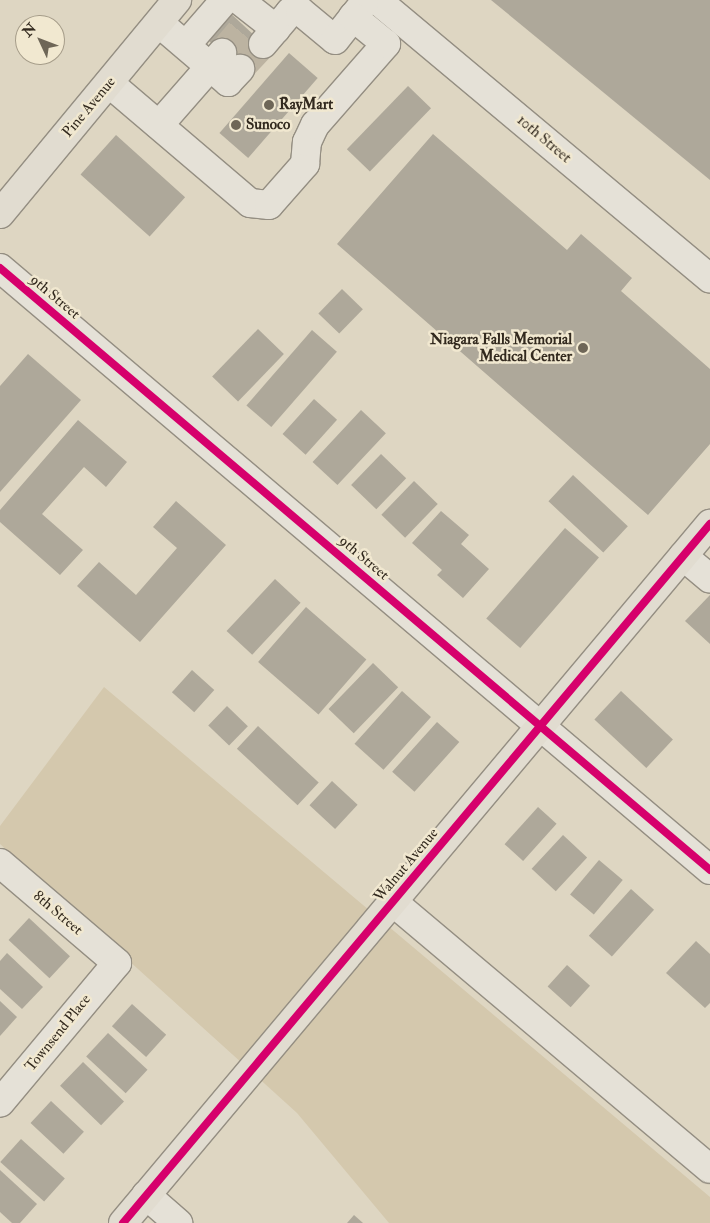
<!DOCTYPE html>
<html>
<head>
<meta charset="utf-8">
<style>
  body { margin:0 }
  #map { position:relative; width:710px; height:1223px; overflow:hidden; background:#ded6c2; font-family:"IM FELL Double Pica",serif }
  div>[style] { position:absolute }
  .green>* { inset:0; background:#d4c8ad }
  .building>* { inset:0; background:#aea89a; transform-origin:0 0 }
  .minor-tunnel>* { height:28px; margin-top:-14px; transform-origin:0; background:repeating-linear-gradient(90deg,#bcb3a1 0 28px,transparent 0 42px) }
  .roads { filter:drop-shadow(1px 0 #948e82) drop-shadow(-1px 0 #948e82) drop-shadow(0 1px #948e82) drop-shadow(0 -1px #948e82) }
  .minor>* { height:28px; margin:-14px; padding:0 14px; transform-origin:14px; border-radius:14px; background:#e5e1d7 }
  .major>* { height:28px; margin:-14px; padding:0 14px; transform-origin:14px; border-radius:14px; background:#e1dcd0 }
  .cycleway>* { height:8px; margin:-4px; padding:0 4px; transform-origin:4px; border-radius:4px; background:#d6006c }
  .dots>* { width:14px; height:14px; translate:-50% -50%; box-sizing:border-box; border:2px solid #f1e8d0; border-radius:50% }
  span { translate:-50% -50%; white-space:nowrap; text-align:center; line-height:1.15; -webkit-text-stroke:5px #f1e8d0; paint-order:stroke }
  .poi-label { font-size:15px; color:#32291e; font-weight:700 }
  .left { translate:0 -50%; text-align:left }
  .right { translate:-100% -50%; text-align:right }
  .street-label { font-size:15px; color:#32291e }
  .north { position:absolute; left:15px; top:15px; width:50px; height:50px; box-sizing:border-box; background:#f1e8d0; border:1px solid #a59c89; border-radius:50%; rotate:313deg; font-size:14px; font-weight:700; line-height:20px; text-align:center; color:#32291e }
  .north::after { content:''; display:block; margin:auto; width:18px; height:22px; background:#6e6657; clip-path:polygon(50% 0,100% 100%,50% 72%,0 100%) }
</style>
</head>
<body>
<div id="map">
  <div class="green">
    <i style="clip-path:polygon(104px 687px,710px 1197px,710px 1223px,389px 1223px,297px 1113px,0 844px,0 826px)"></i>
  </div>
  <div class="building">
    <i style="clip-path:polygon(491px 0,710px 0,710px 180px)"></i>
    <i style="left:227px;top:10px;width:60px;height:35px;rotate:43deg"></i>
    <i style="left:289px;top:53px;width:38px;height:106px;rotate:41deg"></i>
    <i style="left:408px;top:86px;width:32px;height:88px;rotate:44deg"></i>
    <i style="clip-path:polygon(433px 134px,567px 250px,581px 234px,632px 278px,621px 291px,710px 369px,710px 444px,648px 515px,337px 244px)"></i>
    <i style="left:116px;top:135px;width:93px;height:53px;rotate:42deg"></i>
    <i style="left:342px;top:289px;width:29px;height:34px;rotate:44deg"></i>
    <i style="left:258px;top:329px;width:36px;height:66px;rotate:44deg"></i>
    <i style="left:312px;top:330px;width:33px;height:100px;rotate:41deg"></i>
    <i style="clip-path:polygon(28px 354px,81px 400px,0 492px,0 386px)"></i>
    <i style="left:314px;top:399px;width:31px;height:47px;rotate:42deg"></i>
    <i style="left:361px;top:410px;width:34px;height:71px;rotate:43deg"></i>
    <i style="clip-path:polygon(78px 420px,127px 462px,106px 487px,84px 467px,42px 514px,83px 550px,60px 575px,0 522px,0 510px)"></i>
    <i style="left:381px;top:454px;width:35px;height:43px;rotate:44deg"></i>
    <i style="left:573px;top:475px;width:75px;height:36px;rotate:43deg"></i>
    <i style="left:414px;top:481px;width:33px;height:47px;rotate:44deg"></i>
    <i style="clip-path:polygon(176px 501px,226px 545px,140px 642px,77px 586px,99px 562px,136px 595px,177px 548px,153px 527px)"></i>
    <i style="clip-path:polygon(441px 511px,469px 535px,461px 544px,489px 569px,463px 598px,437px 575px,442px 570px,412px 543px)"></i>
    <i style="left:565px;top:528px;width:45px;height:120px;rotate:41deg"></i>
    <i style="left:275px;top:579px;width:35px;height:71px;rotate:43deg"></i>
    <i style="clip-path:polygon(710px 595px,710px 644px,685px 621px)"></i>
    <i style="left:306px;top:607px;width:80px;height:73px;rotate:41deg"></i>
    <i style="left:373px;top:663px;width:35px;height:64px;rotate:44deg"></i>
    <i style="left:192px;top:670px;width:30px;height:30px;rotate:42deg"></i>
    <i style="left:402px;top:691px;width:39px;height:71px;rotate:42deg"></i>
    <i style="left:621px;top:691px;width:71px;height:39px;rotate:43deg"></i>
    <i style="left:227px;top:706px;width:29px;height:27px;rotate:44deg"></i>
    <i style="left:437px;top:722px;width:30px;height:67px;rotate:42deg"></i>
    <i style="left:258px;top:726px;width:83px;height:31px;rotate:43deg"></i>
    <i style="left:332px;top:781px;width:35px;height:33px;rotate:43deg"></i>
    <i style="left:538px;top:807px;width:25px;height:50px;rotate:42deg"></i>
    <i style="left:563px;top:835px;width:33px;height:46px;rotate:43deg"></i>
    <i style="left:599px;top:860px;width:31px;height:45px;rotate:40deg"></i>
    <i style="left:631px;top:889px;width:31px;height:63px;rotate:42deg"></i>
    <i style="left:29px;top:918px;width:56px;height:30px;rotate:43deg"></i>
    <i style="clip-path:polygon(696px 941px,710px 954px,710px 1003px,705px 1008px,666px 973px)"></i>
    <i style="clip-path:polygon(7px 953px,43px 987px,22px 1009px,0 989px,0 961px)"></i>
    <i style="left:567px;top:965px;width:31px;height:29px;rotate:42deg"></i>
    <i style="clip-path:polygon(0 1001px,17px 1017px,0 1036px)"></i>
    <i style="left:132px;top:1004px;width:46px;height:30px;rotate:42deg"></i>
    <i style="left:108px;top:1033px;width:54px;height:32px;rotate:43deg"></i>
    <i style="left:83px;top:1062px;width:57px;height:33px;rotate:44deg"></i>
    <i style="left:51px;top:1101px;width:45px;height:30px;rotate:43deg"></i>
    <i style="left:21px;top:1139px;width:59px;height:31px;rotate:42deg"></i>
    <i style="clip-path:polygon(0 1170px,37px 1204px,20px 1223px,12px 1223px,0 1212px)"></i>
    <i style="clip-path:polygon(354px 1215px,363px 1223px,347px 1223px)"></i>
  </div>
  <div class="minor-tunnel">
    <i style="left:222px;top:53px;width:34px;rotate:-50deg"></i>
    <i style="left:240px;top:69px;width:34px;rotate:-47deg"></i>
  </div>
  <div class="roads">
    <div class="minor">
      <i style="left:239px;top:0;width:47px;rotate:38.1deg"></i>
      <i style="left:377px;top:0;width:434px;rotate:39.9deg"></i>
      <i style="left:159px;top:23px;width:91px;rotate:40.5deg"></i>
      <i style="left:228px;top:82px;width:18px;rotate:-47deg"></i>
      <i style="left:263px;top:44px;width:42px;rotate:-49.8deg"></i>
      <i style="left:290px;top:12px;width:10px;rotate:-6deg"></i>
      <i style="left:300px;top:11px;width:45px;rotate:39.6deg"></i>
      <i style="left:335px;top:40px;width:47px;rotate:-51.9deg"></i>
      <i style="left:186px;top:45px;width:60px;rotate:-49.1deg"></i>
      <i style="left:109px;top:83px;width:185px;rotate:40.4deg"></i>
      <i style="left:250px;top:203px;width:19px;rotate:6deg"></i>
      <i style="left:269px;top:205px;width:55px;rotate:-48.7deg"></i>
      <i style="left:305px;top:164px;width:22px;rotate:-85deg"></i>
      <i style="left:307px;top:142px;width:19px;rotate:-65deg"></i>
      <i style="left:315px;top:125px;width:108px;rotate:-48.8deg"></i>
      <i style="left:386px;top:44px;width:43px;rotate:-140.7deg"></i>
      <i style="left:159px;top:125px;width:96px;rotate:-48.8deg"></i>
      <i style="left:0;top:268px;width:931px;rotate:40.29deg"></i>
      <i style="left:683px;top:556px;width:35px;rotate:40deg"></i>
      <i style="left:0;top:863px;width:154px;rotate:40.5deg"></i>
      <i style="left:117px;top:963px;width:182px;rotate:129.9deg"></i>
      <i style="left:393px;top:902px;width:414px;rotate:40.1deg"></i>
      <i style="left:146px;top:1195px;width:43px;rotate:41.2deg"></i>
    </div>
    <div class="major">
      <i style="left:0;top:214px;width:278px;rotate:-50.4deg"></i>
      <i style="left:123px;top:1223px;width:913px;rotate:-49.98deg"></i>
    </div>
  </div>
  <div class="cycleway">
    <i style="left:0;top:268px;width:931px;rotate:40.29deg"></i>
    <i style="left:123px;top:1223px;width:913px;rotate:-49.98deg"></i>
  </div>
  <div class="dots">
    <i style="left:269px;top:105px;background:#6e6657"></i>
    <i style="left:236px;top:125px;background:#6e6657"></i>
    <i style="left:583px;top:348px;background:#6e6657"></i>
  </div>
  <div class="poi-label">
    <span class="left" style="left:279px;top:105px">RayMart</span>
    <span class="left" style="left:246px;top:125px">Sunoco</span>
    <span class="right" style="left:572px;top:348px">Niagara Falls Memorial<br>Medical Center</span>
  </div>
  <div class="street-label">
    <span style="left:89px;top:107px;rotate:-50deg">Pine Avenue</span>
    <span style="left:544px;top:139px;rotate:40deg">10th Street</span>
    <span style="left:55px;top:297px;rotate:40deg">9th Street</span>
    <span style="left:364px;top:558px;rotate:40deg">9th Street</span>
    <span style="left:406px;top:865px;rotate:-50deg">Walnut Avenue</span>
    <span style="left:58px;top:913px;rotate:40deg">8th Street</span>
    <span style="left:58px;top:1033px;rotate:-51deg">Townsend Place</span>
  </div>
  <div class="north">N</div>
</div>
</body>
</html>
